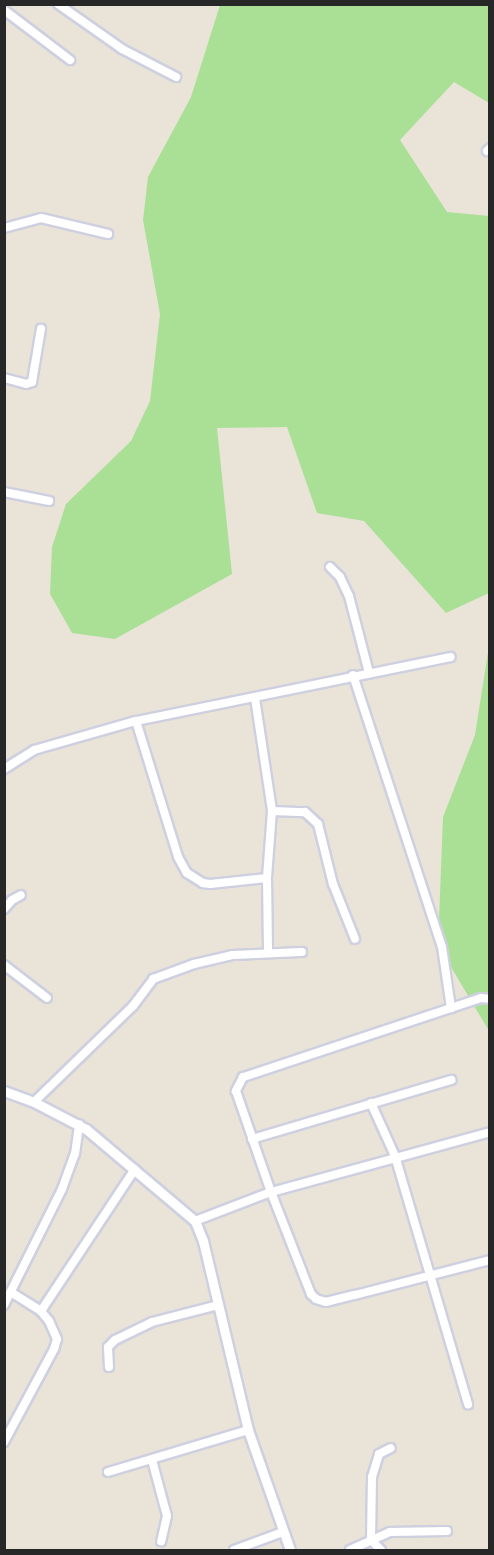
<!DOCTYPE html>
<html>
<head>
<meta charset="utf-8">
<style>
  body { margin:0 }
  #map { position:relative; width:494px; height:1555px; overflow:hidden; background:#eae3d8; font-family:Figtree,sans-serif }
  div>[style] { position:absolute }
  .green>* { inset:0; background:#a9e095 }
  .roads { filter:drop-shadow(2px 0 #ced0e0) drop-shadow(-2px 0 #ced0e0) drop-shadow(0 2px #ced0e0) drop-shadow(0 -2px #ced0e0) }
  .minor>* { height:8px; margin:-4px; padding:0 4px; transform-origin:4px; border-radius:4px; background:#fff }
  .tertiary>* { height:9px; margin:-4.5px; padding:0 4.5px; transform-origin:4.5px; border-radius:4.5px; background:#fff }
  span { translate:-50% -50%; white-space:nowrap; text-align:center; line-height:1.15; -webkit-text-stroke:5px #fff; paint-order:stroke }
  .frame { position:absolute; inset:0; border:6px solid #272727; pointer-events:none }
</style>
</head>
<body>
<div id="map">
  <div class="green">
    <i style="clip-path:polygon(220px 5px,489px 5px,489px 103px,454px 82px,400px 140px,447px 212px,489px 216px,489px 593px,446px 613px,364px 521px,317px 513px,287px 427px,217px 428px,232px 574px,115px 639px,72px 633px,50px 594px,52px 547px,66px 504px,131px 441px,150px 401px,160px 314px,143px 220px,148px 177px,191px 97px)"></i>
    <i style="clip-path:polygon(489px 646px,489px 1031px,438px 945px,443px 817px,475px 735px)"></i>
  </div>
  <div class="roads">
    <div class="minor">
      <i style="left:58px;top:4px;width:78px;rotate:35.1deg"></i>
      <i style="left:122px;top:49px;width:61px;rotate:27.4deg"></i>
      <i style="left:4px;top:10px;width:83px;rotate:37.1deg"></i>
      <i style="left:487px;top:151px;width:4px;rotate:-45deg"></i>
      <i style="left:4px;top:228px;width:38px;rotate:-15deg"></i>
      <i style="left:41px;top:218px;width:69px;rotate:13.4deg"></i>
      <i style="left:4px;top:378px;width:23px;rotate:15deg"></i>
      <i style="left:26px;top:384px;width:6px;rotate:-18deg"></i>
      <i style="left:32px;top:382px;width:54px;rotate:-80.4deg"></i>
      <i style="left:4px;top:492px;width:46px;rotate:11.3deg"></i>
      <i style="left:330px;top:567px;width:14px;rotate:45deg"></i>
      <i style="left:340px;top:577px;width:21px;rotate:65deg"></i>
      <i style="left:349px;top:596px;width:80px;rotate:75.4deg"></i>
      <i style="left:353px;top:675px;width:286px;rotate:71.9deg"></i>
      <i style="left:442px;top:947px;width:62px;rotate:81.6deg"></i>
      <i style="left:255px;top:698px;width:114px;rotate:81.4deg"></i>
      <i style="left:272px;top:811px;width:67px;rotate:94.3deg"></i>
      <i style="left:267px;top:878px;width:75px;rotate:89.2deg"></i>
      <i style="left:136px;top:721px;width:142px;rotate:72.8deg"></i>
      <i style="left:178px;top:857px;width:18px;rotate:61deg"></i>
      <i style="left:187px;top:873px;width:19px;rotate:32deg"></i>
      <i style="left:203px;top:883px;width:7px;rotate:8deg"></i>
      <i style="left:210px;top:884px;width:57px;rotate:-6deg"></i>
      <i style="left:4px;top:769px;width:36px;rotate:-32deg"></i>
      <i style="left:34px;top:750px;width:106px;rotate:-15.9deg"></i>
      <i style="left:136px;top:721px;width:321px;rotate:-11.5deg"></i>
      <i style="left:272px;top:811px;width:33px;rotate:2deg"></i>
      <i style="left:305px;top:812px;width:18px;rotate:43deg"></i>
      <i style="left:318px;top:824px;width:62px;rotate:76deg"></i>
      <i style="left:333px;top:884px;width:59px;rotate:68.2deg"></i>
      <i style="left:4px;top:909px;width:12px;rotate:-48deg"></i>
      <i style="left:12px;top:900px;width:10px;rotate:-29deg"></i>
      <i style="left:4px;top:965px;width:54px;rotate:37.5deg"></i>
      <i style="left:490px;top:999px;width:9px;rotate:-174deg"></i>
      <i style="left:481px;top:998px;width:251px;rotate:161.6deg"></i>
      <i style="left:243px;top:1077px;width:16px;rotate:117deg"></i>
      <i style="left:236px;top:1091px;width:107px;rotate:70.9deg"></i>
      <i style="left:271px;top:1192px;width:110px;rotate:68.6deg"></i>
      <i style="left:311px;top:1294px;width:7px;rotate:45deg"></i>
      <i style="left:316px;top:1299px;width:10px;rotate:17deg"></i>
      <i style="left:326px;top:1302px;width:30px;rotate:-14deg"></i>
      <i style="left:355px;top:1295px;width:139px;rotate:-14.5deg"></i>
      <i style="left:34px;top:1102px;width:138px;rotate:-44.1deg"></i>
      <i style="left:133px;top:1006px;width:34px;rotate:-53deg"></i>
      <i style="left:153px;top:979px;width:44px;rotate:-20.1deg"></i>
      <i style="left:194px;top:964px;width:39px;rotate:-13deg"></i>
      <i style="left:232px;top:955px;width:70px;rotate:-2.5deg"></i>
      <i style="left:371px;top:1103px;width:58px;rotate:65.6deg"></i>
      <i style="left:395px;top:1156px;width:259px;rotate:73.6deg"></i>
      <i style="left:252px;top:1139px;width:208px;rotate:-16.5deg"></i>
      <i style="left:195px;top:1221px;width:81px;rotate:-20.9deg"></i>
      <i style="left:271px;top:1192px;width:227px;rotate:-15.3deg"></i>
      <i style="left:4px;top:1305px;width:130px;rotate:-63.4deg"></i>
      <i style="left:62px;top:1189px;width:37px;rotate:-70deg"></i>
      <i style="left:75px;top:1154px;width:30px;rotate:-82deg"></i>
      <i style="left:41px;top:1311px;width:170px;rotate:-56.5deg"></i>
      <i style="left:109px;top:1367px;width:20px;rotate:-93deg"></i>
      <i style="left:108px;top:1347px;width:10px;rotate:-45deg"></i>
      <i style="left:115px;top:1340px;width:41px;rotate:-25.9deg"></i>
      <i style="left:152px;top:1322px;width:68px;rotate:-14.4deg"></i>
      <i style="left:4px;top:1442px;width:106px;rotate:-61.7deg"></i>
      <i style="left:54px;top:1349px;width:10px;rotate:-73deg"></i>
      <i style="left:57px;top:1339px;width:20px;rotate:-114deg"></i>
      <i style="left:49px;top:1321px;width:13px;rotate:-129deg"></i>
      <i style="left:41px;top:1311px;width:36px;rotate:-148deg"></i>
      <i style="left:152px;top:1460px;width:58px;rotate:75deg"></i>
      <i style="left:167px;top:1516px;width:26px;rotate:103deg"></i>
      <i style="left:108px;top:1472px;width:146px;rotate:-16.7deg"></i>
      <i style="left:234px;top:1550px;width:52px;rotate:-20.2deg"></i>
      <i style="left:350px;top:1550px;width:44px;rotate:-24.2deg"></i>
      <i style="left:390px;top:1532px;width:57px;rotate:-1deg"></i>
      <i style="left:381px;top:1550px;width:14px;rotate:-135deg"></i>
      <i style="left:371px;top:1540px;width:63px;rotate:-89.1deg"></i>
      <i style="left:372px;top:1477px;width:24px;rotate:-73deg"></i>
      <i style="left:379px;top:1454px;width:13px;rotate:-27deg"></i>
    </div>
    <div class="tertiary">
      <i style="left:4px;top:1091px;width:32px;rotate:20deg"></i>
      <i style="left:34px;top:1102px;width:59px;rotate:27.4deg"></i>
      <i style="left:86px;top:1129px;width:143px;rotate:40.2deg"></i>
      <i style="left:195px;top:1221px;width:22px;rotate:68deg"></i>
      <i style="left:203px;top:1241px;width:194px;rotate:76.6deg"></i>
      <i style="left:248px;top:1430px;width:127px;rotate:70.7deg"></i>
    </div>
  </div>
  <div class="frame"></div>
</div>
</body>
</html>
